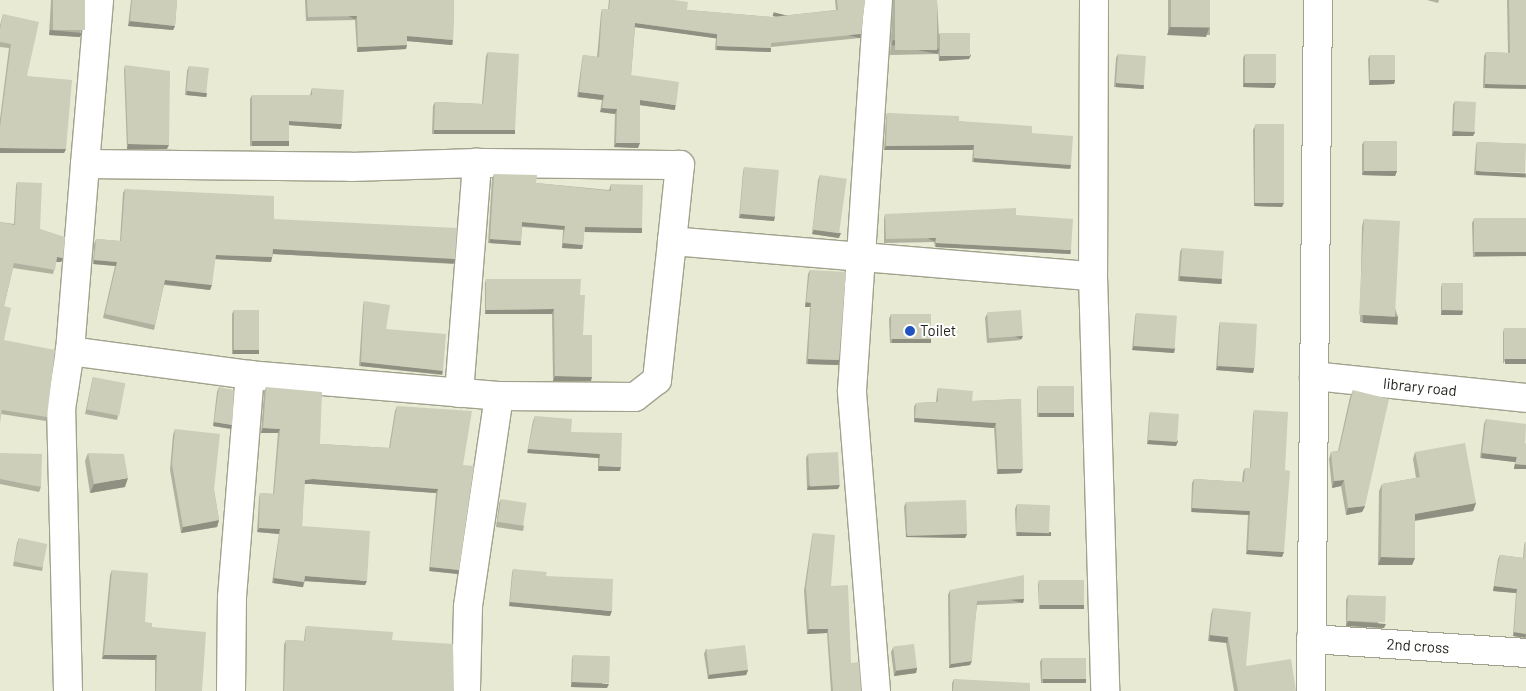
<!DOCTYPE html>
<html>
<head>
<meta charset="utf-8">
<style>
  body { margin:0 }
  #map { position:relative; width:1526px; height:691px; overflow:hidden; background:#e9ead4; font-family:Barlow,sans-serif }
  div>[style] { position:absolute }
  .roads { filter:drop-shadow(1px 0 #a1a28d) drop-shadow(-1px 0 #a1a28d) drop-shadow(0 1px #a1a28d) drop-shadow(0 -1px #a1a28d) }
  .minor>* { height:28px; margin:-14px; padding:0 14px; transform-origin:14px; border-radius:14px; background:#fff }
  .wall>* { inset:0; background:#b0b19f; transform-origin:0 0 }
  .shaded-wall>* { inset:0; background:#909082; transform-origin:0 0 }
  .building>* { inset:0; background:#cdceb9; transform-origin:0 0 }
  .dots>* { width:14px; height:14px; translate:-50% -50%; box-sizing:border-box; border:2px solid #fff; border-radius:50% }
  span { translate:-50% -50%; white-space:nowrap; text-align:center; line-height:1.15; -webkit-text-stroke:4px #fff; paint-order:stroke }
  .poi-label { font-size:15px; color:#24251d }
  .left { translate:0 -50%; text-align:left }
  .street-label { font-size:15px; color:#24251d }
</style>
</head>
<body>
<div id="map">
  <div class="roads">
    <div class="minor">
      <i style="left:1094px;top:0;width:276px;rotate:90.2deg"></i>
      <i style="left:1093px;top:276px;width:415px;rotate:88.3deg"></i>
      <i style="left:85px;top:164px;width:165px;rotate:-85.1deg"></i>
      <i style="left:250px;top:375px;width:182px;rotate:-172.4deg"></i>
      <i style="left:70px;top:351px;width:188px;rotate:-85.4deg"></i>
      <i style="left:85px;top:164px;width:266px;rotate:0.6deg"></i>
      <i style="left:351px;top:167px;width:126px;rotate:-1.8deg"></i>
      <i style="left:1314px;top:376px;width:213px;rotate:5.9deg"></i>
      <i style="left:459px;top:393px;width:231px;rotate:-85.5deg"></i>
      <i style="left:477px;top:163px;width:203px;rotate:0.6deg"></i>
      <i style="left:680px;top:165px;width:76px;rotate:96deg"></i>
      <i style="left:499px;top:396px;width:136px;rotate:0.4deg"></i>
      <i style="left:635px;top:397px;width:28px;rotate:-38deg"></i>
      <i style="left:657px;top:380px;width:140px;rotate:-83.8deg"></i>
      <i style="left:672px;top:241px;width:422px;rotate:4.8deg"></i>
      <i style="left:1311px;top:639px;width:215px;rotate:3.7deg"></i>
      <i style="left:68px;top:691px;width:282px;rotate:-91.4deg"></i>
      <i style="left:61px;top:409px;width:59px;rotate:-81.2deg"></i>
      <i style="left:231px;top:691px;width:94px;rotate:-89.4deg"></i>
      <i style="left:232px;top:597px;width:223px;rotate:-85.4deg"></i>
      <i style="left:250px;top:375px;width:250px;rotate:4.8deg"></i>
      <i style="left:499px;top:396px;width:213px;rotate:98.4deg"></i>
      <i style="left:468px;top:607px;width:84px;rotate:91.4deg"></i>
      <i style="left:876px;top:691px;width:301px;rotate:-94.6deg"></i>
      <i style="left:852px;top:391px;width:392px;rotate:-86.2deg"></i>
      <i style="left:1311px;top:691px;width:691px;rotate:-89.42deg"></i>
    </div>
  </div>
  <div class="wall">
    <i style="clip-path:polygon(51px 0,85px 0,80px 37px,49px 35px)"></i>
    <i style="clip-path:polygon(131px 0,177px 0,175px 26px,173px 30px,128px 26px)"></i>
    <i style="clip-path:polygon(305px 0,454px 0,453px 40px,451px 45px,407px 41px,406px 49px,357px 52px,355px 20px,306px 21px)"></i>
    <i style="clip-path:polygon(609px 0,674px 0,687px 10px,772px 17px,836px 10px,835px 0,865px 0,861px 34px,860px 38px,771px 47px,770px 52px,715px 50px,716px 38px,635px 27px,631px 75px,674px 110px,640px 105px,638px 148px,614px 147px,615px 114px,600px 112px,602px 100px,577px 97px,582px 60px,583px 55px,597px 57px,601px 13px,602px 9px,608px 9px)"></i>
    <i style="clip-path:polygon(893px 0,937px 0,939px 35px,940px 33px,971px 55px,969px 59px,939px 61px,938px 52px,938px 54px,890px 55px)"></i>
    <i style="left:1168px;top:0;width:42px;height:35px"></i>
    <i style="clip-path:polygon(1427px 0,1439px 0,1438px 3px)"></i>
    <i style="clip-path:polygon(1507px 0,1526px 0,1526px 89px,1483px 88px,1484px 56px,1486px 52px,1508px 53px)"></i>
    <i style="clip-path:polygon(3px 14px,27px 76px,66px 149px,64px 153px,0 153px,0 119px,9px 48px,0 47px,0 25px)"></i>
    <i style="clip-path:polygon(488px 52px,513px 134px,432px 134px,433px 106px,435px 102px,482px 104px,486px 56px)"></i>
    <i style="clip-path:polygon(1118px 54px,1143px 89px,1114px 87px,1116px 58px)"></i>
    <i style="clip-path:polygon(1245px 54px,1274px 88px,1243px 87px,1243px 58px)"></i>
    <i style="clip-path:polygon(1370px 55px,1395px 80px,1394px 84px,1369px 85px,1368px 59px)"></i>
    <i style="clip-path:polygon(125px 65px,167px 149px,127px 149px,124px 70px)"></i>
    <i style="clip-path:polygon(189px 66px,206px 97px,185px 95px,187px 71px)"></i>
    <i style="clip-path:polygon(312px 88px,341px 129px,289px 125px,289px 141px,288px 146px,250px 146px,250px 99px,252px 95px,310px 95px)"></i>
    <i style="clip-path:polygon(1455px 101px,1475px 132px,1473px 136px,1452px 136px,1453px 105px)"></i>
    <i style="clip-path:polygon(887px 113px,959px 121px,1032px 133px,1071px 165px,1069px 169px,972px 162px,973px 150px,884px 150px,886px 117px)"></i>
    <i style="clip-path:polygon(1255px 126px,1282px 207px,1254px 206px,1253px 130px)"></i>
    <i style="clip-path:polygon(1364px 141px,1397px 171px,1395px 176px,1362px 175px,1362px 145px)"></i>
    <i style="clip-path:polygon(1477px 142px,1526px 144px,1474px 175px,1476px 146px)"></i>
    <i style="clip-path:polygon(744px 167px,775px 216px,774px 221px,739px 218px,743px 172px)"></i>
    <i style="clip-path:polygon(494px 174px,536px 183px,609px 190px,611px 184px,642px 228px,641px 233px,584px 232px,583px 245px,582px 249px,562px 248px,563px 230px,522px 227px,521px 241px,519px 245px,488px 243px,492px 179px)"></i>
    <i style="clip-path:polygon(820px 175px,839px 238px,812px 234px,818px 180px)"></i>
    <i style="clip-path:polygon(17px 182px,40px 229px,63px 258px,61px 262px,56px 262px,53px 274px,13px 268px,4px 306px,4px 340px,47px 417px,46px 421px,1px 414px,0 222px,14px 224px,16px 186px)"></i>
    <i style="clip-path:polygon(125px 189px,274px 219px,455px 259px,453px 264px,273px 254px,271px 262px,215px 259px,210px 290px,164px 285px,154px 330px,103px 318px,115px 266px,93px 264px,94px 244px,96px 239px,120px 241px,123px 193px)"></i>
    <i style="clip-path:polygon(885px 214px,1016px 215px,1070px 254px,935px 247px,934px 242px,884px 243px,884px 219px)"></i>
    <i style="clip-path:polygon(1526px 218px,1526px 256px,1473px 257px,1472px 223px,1474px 219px)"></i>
    <i style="clip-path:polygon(1364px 219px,1398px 317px,1396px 324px,1360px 322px,1362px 226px)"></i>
    <i style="clip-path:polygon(1182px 248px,1222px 279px,1220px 284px,1178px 281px,1180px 252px)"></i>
    <i style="clip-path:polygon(810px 270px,839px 360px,837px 365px,806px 364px,810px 307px,805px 307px,808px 274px)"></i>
    <i style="clip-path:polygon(486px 279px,580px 295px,583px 335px,591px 381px,553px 381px,552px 314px,485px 314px,485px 283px)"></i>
    <i style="clip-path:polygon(1442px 283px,1463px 311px,1462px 315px,1441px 315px,1441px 288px)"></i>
    <i style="clip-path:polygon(364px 301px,386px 329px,443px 371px,442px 375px,359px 366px,363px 306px)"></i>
    <i style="clip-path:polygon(234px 310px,257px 354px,232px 354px,232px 314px)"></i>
    <i style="clip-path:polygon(1136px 313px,1175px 348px,1174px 353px,1132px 350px,1135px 318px)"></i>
    <i style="clip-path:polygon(891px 314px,929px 343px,890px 343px,889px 319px)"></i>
    <i style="clip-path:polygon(987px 314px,1021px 340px,987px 343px,985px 318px)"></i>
    <i style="clip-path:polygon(1220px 322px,1254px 368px,1253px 373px,1216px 370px,1219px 326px)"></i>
    <i style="clip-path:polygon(1504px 328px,1526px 328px,1503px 364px,1503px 333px)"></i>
    <i style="clip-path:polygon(93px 377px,118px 416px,117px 420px,85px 414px,92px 381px)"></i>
    <i style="clip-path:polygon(1038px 386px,1072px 417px,1037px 417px,1037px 391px)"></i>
    <i style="clip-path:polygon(219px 387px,232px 425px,230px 429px,213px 426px,217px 392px)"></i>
    <i style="clip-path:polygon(266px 387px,320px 444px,389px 448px,395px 411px,397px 406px,463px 465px,457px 574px,429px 571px,436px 493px,311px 484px,304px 484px,302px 526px,365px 585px,305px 581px,303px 587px,272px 583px,279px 534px,257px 532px,259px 498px,260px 493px,273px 494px,278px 433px,261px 433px,264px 392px)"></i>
    <i style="clip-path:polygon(938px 388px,972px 401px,1021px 399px,1021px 473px,997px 474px,994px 428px,914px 422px,914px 407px,916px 403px,936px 402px,937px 392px)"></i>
    <i style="clip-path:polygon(1353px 390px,1365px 506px,1362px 512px,1346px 515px,1341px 486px,1332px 488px,1329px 459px,1331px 452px,1338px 451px,1350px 397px)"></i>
    <i style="clip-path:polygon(1254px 410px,1285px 470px,1282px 557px,1246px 554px,1248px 515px,1191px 512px,1192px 483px,1194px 479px,1242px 482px,1243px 472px,1245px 468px,1250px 468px,1253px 415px)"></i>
    <i style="clip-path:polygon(1150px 412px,1178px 441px,1176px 446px,1147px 444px,1149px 417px)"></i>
    <i style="clip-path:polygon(535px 416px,571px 432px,620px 471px,598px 471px,598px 458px,527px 453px,533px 421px)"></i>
    <i style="clip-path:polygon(1486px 419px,1526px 444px,1526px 469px,1514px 469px,1515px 462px,1480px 458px,1484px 424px)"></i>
    <i style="clip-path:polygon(175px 429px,214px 490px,219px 520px,217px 527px,181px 533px,170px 470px,173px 435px)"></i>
    <i style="clip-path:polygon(1415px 452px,1476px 503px,1473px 511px,1415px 521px,1415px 558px,1412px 565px,1378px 565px,1379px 491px,1382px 484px,1416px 478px,1413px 459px)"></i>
    <i style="clip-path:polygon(0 453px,41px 487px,39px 492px,0 484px)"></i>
    <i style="clip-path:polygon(88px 453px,125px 487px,90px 493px,85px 461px)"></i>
    <i style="clip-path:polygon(808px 454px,838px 489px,807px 490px,806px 458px)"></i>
    <i style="clip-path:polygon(501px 499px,524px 526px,523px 531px,496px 527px,499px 504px)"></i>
    <i style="clip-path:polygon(906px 502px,967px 534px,965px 538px,906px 537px,904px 507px)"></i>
    <i style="clip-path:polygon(1017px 504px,1049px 536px,1016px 536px,1015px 509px)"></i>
    <i style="clip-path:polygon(813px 533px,831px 586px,851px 663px,861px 691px,831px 691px,827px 633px,807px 634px,804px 591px,812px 537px)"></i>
    <i style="clip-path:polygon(19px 538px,43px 566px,42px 571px,13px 566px,17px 543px)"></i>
    <i style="clip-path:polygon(1525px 542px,1526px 542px,1526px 638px,1513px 636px,1516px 593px,1493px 591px,1498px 559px,1500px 555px,1523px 558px,1524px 546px)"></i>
    <i style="clip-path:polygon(513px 569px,546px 576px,610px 616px,509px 606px,512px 573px)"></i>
    <i style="clip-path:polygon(112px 570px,145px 622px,152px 627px,202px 691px,155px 691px,155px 660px,102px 659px,110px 575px)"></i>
    <i style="clip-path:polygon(1039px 580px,1084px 605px,1083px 609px,1039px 609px,1038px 585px)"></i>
    <i style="clip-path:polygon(950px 590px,1024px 599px,1023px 603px,977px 605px,970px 665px,949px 668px,948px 595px)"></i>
    <i style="clip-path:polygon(1348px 595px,1384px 628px,1346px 626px,1346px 600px)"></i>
    <i style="clip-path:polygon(1213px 608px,1246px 666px,1296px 691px,1234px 691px,1226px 643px,1208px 641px,1211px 614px)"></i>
    <i style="clip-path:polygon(306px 626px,392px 640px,454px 691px,283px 691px,284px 645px,286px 640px,304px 641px,305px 631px)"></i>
    <i style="clip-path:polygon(893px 648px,917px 668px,916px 673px,894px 676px,891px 652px)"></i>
    <i style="clip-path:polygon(706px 649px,748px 670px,746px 675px,708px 679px,704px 654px)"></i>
    <i style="clip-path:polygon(573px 655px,607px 688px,571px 687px,572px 659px)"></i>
    <i style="clip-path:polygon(1042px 658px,1084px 683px,1041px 683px,1040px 662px)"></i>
    <i style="clip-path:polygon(954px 679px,1030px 691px,952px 691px,952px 683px)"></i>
  </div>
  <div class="shaded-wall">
    <i style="left:357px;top:16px;width:4px;height:49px;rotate:117deg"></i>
    <i style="clip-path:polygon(130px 21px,175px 26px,173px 30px,128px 26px)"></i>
    <i style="left:635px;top:23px;width:83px;height:4px;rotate:8deg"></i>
    <i style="clip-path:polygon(1170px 27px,1209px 28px,1206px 37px,1167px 35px)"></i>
    <i style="clip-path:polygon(50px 30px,82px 33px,80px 37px,49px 35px)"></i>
    <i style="left:861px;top:34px;width:4px;height:90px;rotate:104deg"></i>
    <i style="left:407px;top:36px;width:46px;height:5px;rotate:5deg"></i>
    <i style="clip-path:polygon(407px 45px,406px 49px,357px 52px,358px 47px)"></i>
    <i style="left:717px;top:46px;width:54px;height:4px;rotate:2deg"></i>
    <i style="left:939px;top:49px;width:5px;height:47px;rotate:101deg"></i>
    <i style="clip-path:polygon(971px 55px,969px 59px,939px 61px,940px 56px)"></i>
    <i style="clip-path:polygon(1370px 80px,1395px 80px,1394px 84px,1369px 85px)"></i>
    <i style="left:1116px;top:83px;width:28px;height:4px;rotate:4deg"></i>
    <i style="clip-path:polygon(1244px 83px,1276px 83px,1274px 88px,1243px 87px)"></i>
    <i style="left:1485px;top:84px;width:41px;height:4px;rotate:1deg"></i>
    <i style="left:187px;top:91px;width:20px;height:4px;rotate:6deg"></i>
    <i style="left:579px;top:92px;width:25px;height:5px;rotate:7deg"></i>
    <i style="left:640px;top:100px;width:36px;height:5px;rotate:8deg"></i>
    <i style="clip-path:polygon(602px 108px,617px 109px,615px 114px,600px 112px)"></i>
    <i style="clip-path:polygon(289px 121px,342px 124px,341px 129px,288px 125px)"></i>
    <i style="left:434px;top:130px;width:81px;height:4px"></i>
    <i style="clip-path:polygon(1454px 131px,1475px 132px,1473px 136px,1452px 136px)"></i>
    <i style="left:252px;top:141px;width:37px;height:5px"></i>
    <i style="clip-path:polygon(616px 143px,640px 143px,638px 148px,614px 147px)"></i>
    <i style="clip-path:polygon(128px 144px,169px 145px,167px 149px,127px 149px)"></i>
    <i style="clip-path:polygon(974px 145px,973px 150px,884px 150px,886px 146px)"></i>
    <i style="clip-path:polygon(0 148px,66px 149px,64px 153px,0 153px)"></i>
    <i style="left:974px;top:158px;width:97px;height:4px;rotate:4deg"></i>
    <i style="clip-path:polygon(1364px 171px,1397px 171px,1395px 176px,1362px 175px)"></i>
    <i style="left:1476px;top:171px;width:50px;height:4px;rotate:3deg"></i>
    <i style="clip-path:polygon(1255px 201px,1284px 203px,1282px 207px,1254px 206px)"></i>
    <i style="clip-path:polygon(741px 214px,775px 216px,774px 221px,739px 218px)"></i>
    <i style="left:522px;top:222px;width:43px;height:4px;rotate:5deg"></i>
    <i style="left:585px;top:227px;width:57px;height:5px;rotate:1deg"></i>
    <i style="clip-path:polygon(814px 230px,841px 233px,839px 238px,812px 234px)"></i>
    <i style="left:936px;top:238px;width:4px;height:50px;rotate:117deg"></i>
    <i style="left:490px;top:239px;width:31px;height:4px;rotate:4deg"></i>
    <i style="clip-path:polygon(563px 243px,583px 245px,582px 249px,562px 248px)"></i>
    <i style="left:936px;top:243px;width:135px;height:4px;rotate:3deg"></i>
    <i style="left:273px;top:249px;width:182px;height:5px;rotate:3deg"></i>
    <i style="left:1526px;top:252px;width:4px;height:51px;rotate:90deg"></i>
    <i style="clip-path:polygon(216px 255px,272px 257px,271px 262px,214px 259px)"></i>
    <i style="clip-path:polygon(57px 257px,63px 258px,61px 262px,56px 262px)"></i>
    <i style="left:94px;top:260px;width:23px;height:4px;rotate:5deg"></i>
    <i style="left:1180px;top:276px;width:42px;height:5px;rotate:4deg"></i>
    <i style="clip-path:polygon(165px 280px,212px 285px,210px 290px,164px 284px)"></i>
    <i style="clip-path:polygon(806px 302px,811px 303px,810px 307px,805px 307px)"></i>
    <i style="clip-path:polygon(554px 309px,552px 314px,485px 314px,486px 310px)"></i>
    <i style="clip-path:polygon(1442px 310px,1463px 311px,1462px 315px,1441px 315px)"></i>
    <i style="left:1363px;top:315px;width:35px;height:8px;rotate:3deg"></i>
    <i style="left:1023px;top:336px;width:4px;height:34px;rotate:117deg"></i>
    <i style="left:892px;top:339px;width:39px;height:4px"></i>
    <i style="clip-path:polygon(1134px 346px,1175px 348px,1174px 353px,1132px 350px)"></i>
    <i style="left:233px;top:350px;width:26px;height:4px"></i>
    <i style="left:808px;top:359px;width:31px;height:5px;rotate:2deg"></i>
    <i style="left:1505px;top:359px;width:21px;height:5px"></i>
    <i style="left:361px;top:362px;width:82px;height:4px;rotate:6deg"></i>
    <i style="clip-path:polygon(1218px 366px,1254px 368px,1253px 373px,1216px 370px)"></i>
    <i style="clip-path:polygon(555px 376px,592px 377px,591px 381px,553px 381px)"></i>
    <i style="left:1039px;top:413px;width:35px;height:4px"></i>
    <i style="clip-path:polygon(915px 418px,996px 423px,994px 428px,914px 422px)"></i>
    <i style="left:214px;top:422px;width:18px;height:4px;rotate:9deg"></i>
    <i style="clip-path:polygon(263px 428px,280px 429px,278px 433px,261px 433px)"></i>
    <i style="clip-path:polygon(1149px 440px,1178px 441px,1176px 446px,1147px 444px)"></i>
    <i style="left:528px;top:449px;width:72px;height:4px;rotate:4deg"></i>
    <i style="left:1482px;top:453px;width:35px;height:5px;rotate:7deg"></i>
    <i style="clip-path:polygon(1515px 464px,1526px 465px,1526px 469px,1514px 469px)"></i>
    <i style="clip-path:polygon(599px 466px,621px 467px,620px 471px,598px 471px)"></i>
    <i style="clip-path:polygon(998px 469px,1023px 469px,1021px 473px,997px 474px)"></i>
    <i style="clip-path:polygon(128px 478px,125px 487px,90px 493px,94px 484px)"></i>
    <i style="clip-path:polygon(313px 479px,438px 489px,436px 493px,311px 484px,303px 484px,305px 480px)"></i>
    <i style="clip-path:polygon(1344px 480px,1341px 486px,1332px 488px,1334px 481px)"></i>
    <i style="clip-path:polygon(809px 485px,840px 485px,838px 489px,807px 490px)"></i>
    <i style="clip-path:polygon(1476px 503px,1473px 511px,1412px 521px,1415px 514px)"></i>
    <i style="clip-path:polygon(1365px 506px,1362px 512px,1346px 515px,1348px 508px)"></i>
    <i style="left:1192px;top:508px;width:58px;height:4px;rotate:3deg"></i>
    <i style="clip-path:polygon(219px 520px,217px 527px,181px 533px,183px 527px)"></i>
    <i style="clip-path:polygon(259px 528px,280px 529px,279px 534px,257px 532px)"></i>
    <i style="clip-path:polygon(907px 532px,967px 534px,965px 538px,906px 537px)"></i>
    <i style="left:1017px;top:532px;width:34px;height:4px"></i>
    <i style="clip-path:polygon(1248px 550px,1284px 552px,1282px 557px,1246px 554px)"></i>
    <i style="clip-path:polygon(1381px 557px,1415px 558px,1412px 565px,1378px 565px)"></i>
    <i style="left:430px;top:567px;width:29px;height:4px;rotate:6deg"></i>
    <i style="clip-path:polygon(305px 576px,367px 581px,365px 585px,304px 581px)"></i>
    <i style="left:274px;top:578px;width:30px;height:5px;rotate:8deg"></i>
    <i style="clip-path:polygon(1494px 586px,1517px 589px,1516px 593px,1493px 591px)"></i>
    <i style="left:1024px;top:599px;width:4px;height:47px;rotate:104deg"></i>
    <i style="clip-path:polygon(510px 602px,612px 611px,610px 616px,509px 606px)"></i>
    <i style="left:1040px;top:605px;width:44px;height:4px"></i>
    <i style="clip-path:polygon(1348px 621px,1386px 624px,1384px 628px,1346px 626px)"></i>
    <i style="clip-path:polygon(809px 629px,828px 629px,827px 633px,807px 634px)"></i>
    <i style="left:1514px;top:632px;width:12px;height:4px;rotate:9deg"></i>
    <i style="left:1210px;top:635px;width:18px;height:6px;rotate:6deg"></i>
    <i style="clip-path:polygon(104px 655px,157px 655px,155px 660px,102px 659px)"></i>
    <i style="clip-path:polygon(972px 661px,970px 665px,949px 668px,951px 664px)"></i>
    <i style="clip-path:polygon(917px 668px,916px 673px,894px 676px,896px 671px)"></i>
    <i style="clip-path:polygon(748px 670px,746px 675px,708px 679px,709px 675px)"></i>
    <i style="left:1043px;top:679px;width:43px;height:4px"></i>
    <i style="clip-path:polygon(572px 682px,609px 684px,607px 688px,571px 687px)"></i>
  </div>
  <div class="building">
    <i style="left:53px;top:0;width:32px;height:30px"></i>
    <i style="clip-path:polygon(132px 0,177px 0,175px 26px,130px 21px)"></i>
    <i style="clip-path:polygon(307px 0,454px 0,453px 40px,407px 36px,407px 45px,358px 47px,357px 16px,308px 17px)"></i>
    <i style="clip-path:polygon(610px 0,674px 0,688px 2px,687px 10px,772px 17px,838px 10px,837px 0,865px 0,861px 34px,771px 43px,771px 48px,717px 46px,717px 34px,635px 23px,631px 75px,679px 82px,676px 105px,640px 100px,640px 143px,616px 143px,617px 109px,602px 108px,604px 95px,579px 92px,583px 55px,599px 57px,602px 9px,609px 9px)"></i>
    <i style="left:895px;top:0;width:42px;height:50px"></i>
    <i style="left:1171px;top:0;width:39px;height:27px"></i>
    <i style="clip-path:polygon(1509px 0,1526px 0,1526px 85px,1485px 84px,1486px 52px,1510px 53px)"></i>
    <i style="clip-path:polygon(3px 14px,39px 22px,27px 76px,72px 80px,66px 149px,0 148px,0 127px,11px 44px,0 42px,0 29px)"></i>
    <i style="left:940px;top:33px;width:30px;height:23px"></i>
    <i style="clip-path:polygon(488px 52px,519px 54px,515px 130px,434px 130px,435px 102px,483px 104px)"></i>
    <i style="left:1118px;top:54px;width:28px;height:29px;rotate:4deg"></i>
    <i style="left:1245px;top:54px;width:31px;height:29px"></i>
    <i style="left:1370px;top:55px;width:25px;height:25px"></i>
    <i style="clip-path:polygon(125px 65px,170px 71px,169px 145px,128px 144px)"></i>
    <i style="left:189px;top:66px;width:20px;height:25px;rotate:6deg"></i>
    <i style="clip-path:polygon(312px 88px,344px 90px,342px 124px,289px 121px,289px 141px,252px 141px,252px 95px,312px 95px)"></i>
    <i style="left:1455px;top:101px;width:21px;height:30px;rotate:3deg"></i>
    <i style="clip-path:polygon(887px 113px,959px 116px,959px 121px,1032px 126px,1032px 133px,1073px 136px,1071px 165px,974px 158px,974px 145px,886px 146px)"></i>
    <i style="left:1284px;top:124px;width:79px;height:29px;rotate:90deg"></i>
    <i style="left:1364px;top:141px;width:33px;height:30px"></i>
    <i style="left:1477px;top:142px;width:49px;height:29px;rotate:2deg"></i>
    <i style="left:744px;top:167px;width:35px;height:47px;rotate:5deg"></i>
    <i style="clip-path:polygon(494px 174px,537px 175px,536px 183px,611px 191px,611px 184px,643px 185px,642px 228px,585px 227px,583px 245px,563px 243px,565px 226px,522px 222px,521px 241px,490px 239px)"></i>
    <i style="left:820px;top:175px;width:27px;height:55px;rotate:8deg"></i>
    <i style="clip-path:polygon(17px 182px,42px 183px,40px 229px,65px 237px,63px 258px,57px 257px,55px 270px,14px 263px,4px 306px,11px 308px,4px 340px,55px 350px,47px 417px,2px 410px,0 424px,0 222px,15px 225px)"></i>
    <i style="clip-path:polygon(125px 189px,274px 196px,274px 219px,457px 228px,455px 259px,273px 249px,272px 257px,216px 255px,212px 285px,165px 280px,155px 325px,105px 314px,117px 262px,94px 260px,96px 239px,121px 241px)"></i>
    <i style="clip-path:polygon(1016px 208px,1016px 215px,1073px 219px,1071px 250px,936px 243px,936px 238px,886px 239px,885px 214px)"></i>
    <i style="left:1526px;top:218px;width:34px;height:52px;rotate:90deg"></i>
    <i style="left:1364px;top:219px;width:36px;height:96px;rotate:3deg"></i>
    <i style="left:1182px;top:248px;width:42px;height:28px;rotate:4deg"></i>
    <i style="clip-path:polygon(810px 270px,846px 272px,839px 360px,808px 359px,811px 303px,806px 302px)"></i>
    <i style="clip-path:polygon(486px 279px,581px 279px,580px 295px,585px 295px,583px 335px,592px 335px,592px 377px,555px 376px,554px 309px,486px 310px)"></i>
    <i style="left:1442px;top:283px;width:21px;height:27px"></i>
    <i style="clip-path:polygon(364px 301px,390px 305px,386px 329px,446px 334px,443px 371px,361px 362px)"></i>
    <i style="left:234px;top:310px;width:25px;height:40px"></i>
    <i style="left:1021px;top:310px;width:26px;height:34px;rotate:86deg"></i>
    <i style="left:1136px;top:313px;width:41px;height:33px;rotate:4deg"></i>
    <i style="left:891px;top:314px;width:40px;height:25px"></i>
    <i style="left:1220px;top:322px;width:37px;height:44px;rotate:3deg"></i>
    <i style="left:1504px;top:328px;width:22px;height:31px"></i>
    <i style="left:93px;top:377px;width:33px;height:33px;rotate:11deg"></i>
    <i style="left:1038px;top:386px;width:36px;height:27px"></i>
    <i style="clip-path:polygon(219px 387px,234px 390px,232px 425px,214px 422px)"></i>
    <i style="clip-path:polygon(266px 387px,322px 392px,320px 444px,390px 448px,397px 406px,472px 411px,463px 465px,474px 466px,459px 570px,430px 567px,438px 489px,313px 479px,305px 480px,302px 526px,370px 531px,367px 581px,305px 576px,304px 582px,274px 578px,280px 529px,259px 528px,260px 493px,274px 494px,280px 429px,263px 428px)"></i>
    <i style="clip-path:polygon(938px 388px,973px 391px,972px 401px,1021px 399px,1023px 469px,998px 469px,996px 423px,915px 418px,916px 403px,938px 402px)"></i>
    <i style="clip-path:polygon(1353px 390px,1389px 399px,1365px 506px,1348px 508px,1344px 480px,1334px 481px,1331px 452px,1339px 451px)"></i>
    <i style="clip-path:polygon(1254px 410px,1288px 412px,1285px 470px,1290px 471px,1284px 552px,1248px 550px,1250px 511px,1192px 508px,1194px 479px,1244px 482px,1245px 468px,1251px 468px)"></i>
    <i style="left:1150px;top:412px;width:29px;height:28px;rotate:4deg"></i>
    <i style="clip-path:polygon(535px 416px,572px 419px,571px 432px,622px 433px,621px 467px,599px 466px,600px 454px,528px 449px)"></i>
    <i style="clip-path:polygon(1486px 419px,1526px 424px,1525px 444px,1526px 444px,1526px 465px,1515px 464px,1517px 457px,1482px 453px)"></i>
    <i style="clip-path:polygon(175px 429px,220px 434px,214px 490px,219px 520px,183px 527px,172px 464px)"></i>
    <i style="clip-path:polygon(1465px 443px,1476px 503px,1415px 514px,1415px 558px,1381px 557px,1382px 484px,1420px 477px,1415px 452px)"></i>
    <i style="left:838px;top:452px;width:33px;height:30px;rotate:87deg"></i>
    <i style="clip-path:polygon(0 453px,42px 454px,41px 487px,0 479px)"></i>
    <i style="clip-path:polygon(88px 453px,124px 454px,128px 478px,94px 484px)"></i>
    <i style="left:501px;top:499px;width:26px;height:23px;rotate:9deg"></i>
    <i style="left:966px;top:500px;width:34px;height:60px;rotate:88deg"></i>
    <i style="left:1017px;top:504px;width:33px;height:28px;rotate:2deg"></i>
    <i style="clip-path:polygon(813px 533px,835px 535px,831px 586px,848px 585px,851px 663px,859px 662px,861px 691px,833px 691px,828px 629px,809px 629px,806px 587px)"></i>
    <i style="left:19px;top:538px;width:29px;height:24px;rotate:12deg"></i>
    <i style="clip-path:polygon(1525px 542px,1526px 542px,1526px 634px,1514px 632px,1517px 589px,1494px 586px,1500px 555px,1524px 558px)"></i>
    <i style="clip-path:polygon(513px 569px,547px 572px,546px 576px,613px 579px,612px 611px,510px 602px)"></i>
    <i style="clip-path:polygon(112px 570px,148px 573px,145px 622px,152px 623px,152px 627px,206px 632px,202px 691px,156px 691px,157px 655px,104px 655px)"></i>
    <i style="clip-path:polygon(1024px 575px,1024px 599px,977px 601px,972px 661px,951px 664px,950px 590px)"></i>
    <i style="left:1039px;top:580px;width:45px;height:25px"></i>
    <i style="left:1348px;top:595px;width:38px;height:26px;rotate:2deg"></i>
    <i style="clip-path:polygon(1213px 608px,1251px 612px,1246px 666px,1291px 659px,1296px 691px,1238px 691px,1228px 637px,1210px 635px)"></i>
    <i style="clip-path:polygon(306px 626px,393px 632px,392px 640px,453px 644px,454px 691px,284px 691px,286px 640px,305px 641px)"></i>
    <i style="left:914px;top:644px;width:24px;height:21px;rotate:83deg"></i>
    <i style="left:745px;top:645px;width:25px;height:39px;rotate:83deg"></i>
    <i style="left:573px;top:655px;width:37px;height:27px;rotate:2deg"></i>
    <i style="left:1042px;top:658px;width:44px;height:21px"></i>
    <i style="clip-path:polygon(954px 679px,1030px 683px,1030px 691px,953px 691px)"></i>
  </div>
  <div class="dots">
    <i style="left:910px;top:331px;background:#2053c0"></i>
  </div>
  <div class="poi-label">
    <span class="left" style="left:920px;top:331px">Toilet</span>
  </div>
  <div class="street-label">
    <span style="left:1420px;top:387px;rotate:6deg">library road</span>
    <span style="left:1418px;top:646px;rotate:4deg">2nd cross</span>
  </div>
</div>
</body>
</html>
